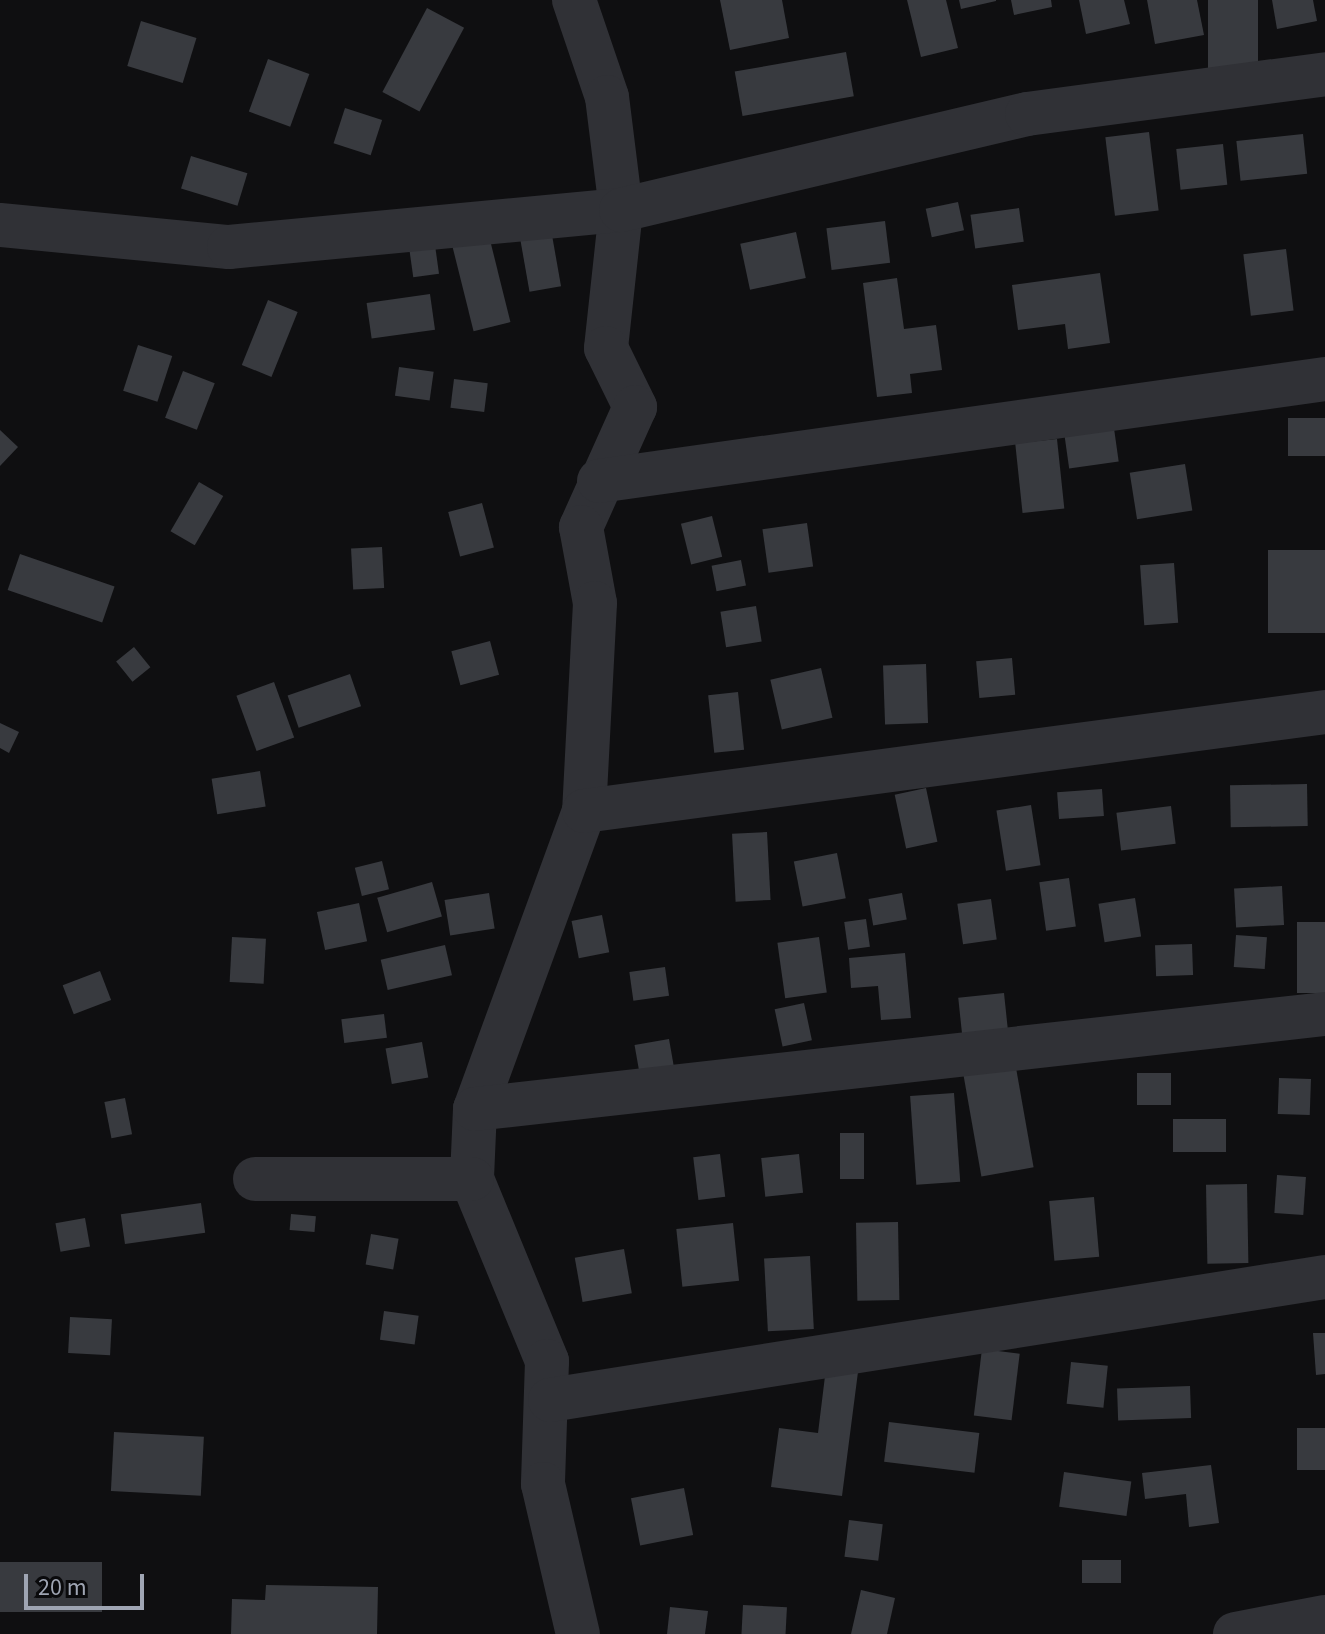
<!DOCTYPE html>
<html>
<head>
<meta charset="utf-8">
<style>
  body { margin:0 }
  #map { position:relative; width:1325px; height:1634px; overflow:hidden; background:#0f0f11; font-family:"Source Sans 3",sans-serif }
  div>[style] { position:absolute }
  .building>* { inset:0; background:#383a3f; transform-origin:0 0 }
  .minor>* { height:44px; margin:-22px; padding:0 22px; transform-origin:22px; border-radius:22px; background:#303136 }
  span { translate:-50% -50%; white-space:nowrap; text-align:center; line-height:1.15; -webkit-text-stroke:8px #0a0a0c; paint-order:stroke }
  .scale { position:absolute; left:24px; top:1574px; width:120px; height:36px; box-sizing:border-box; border:4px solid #9fa5b3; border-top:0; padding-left:10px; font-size:24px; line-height:28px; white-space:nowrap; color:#9fa5b3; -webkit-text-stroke:6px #0a0a0c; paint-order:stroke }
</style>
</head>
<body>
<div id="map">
  <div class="building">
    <i style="clip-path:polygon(720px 0,782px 0,789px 38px,730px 50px)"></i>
    <i style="clip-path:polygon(907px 0,946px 0,958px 48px,921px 57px)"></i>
    <i style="clip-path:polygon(959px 0,996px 0,996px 1px,961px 9px)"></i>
    <i style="clip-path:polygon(1011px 0,1051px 0,1052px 7px,1014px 15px)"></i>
    <i style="clip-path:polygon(1079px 0,1124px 0,1130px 24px,1086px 34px)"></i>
    <i style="clip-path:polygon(1147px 0,1197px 0,1204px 35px,1155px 44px)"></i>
    <i style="left:1208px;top:0;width:50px;height:69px"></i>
    <i style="clip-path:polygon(1272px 0,1313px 0,1317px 21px,1277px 29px)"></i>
    <i style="left:427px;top:8px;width:42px;height:95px;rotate:28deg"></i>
    <i style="left:141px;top:21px;width:58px;height:47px;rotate:17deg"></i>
    <i style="left:846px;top:52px;width:45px;height:113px;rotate:80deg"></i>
    <i style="left:268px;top:59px;width:44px;height:56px;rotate:20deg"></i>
    <i style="left:345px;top:108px;width:39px;height:37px;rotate:18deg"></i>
    <i style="left:1149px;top:132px;width:79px;height:44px;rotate:83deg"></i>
    <i style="left:1303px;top:134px;width:40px;height:67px;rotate:84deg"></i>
    <i style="left:1223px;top:144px;width:41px;height:47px;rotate:84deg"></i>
    <i style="left:191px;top:156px;width:59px;height:34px;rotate:17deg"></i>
    <i style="left:958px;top:202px;width:29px;height:33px;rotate:78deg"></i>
    <i style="left:1019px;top:208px;width:34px;height:49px;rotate:82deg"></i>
    <i style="left:885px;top:221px;width:42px;height:59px;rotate:83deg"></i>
    <i style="left:487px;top:228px;width:97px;height:38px;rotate:76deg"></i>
    <i style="left:796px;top:232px;width:47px;height:57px;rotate:78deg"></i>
    <i style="left:552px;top:235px;width:52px;height:32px;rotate:80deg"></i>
    <i style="left:434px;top:238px;width:36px;height:26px;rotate:82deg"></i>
    <i style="left:1286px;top:249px;width:62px;height:43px;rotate:83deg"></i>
    <i style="clip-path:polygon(1100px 273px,1110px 343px,1068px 349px,1065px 324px,1018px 330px,1012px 285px)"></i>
    <i style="clip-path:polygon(897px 278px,904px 329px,936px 325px,942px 370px,910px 374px,912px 393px,877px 397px,863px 283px)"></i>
    <i style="left:430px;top:294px;width:36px;height:64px;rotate:82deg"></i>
    <i style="left:268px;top:300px;width:32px;height:70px;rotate:22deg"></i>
    <i style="left:138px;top:345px;width:36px;height:48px;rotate:18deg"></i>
    <i style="left:399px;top:367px;width:35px;height:29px;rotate:8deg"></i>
    <i style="left:183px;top:371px;width:34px;height:50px;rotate:21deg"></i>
    <i style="left:454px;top:379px;width:34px;height:29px;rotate:7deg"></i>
    <i style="left:1112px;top:414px;width:48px;height:50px;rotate:82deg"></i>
    <i style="left:1325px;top:418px;width:38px;height:37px;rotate:90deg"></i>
    <i style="clip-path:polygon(0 430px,18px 447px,0 466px)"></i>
    <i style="left:1057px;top:439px;width:70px;height:42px;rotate:84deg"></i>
    <i style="left:1185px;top:464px;width:47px;height:56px;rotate:81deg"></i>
    <i style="left:199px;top:482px;width:28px;height:57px;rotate:30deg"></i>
    <i style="left:482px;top:503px;width:46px;height:35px;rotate:75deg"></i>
    <i style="left:712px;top:516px;width:42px;height:32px;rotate:76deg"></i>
    <i style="left:807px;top:523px;width:44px;height:45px;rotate:82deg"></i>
    <i style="left:382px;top:547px;width:41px;height:31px;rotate:87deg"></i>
    <i style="left:1325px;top:550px;width:83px;height:57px;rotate:90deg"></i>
    <i style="left:20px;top:554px;width:100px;height:38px;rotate:19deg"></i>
    <i style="left:741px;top:560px;width:26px;height:30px;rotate:79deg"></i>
    <i style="left:1174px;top:563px;width:60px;height:34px;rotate:86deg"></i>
    <i style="left:756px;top:606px;width:36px;height:36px;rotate:81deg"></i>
    <i style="left:490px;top:641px;width:35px;height:40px;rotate:75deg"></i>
    <i style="left:134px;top:647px;width:26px;height:23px;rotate:51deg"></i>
    <i style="left:1012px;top:658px;width:37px;height:36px;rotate:85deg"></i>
    <i style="left:926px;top:664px;width:59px;height:43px;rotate:88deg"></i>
    <i style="left:821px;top:668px;width:51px;height:52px;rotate:77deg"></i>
    <i style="left:350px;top:674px;width:34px;height:66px;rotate:71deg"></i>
    <i style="left:274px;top:682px;width:59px;height:40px;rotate:70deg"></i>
    <i style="left:738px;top:692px;width:58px;height:30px;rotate:84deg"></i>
    <i style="clip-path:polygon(0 723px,19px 732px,9px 753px,0 748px)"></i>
    <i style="left:260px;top:771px;width:36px;height:49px;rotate:81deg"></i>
    <i style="left:1307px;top:784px;width:42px;height:77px;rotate:89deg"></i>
    <i style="left:926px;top:788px;width:55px;height:32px;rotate:78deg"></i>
    <i style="left:1102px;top:789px;width:27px;height:45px;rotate:86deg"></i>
    <i style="left:1031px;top:805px;width:61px;height:35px;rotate:81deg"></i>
    <i style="left:1171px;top:806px;width:38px;height:55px;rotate:83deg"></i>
    <i style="left:767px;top:832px;width:68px;height:35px;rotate:87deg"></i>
    <i style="left:837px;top:853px;width:46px;height:44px;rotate:79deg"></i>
    <i style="left:382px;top:861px;width:29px;height:28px;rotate:76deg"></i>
    <i style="left:1069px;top:878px;width:49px;height:30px;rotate:82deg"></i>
    <i style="left:432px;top:882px;width:36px;height:57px;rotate:74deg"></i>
    <i style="left:1282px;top:886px;width:39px;height:48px;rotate:87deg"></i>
    <i style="left:489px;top:893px;width:36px;height:45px;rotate:81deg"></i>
    <i style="left:902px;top:893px;width:27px;height:34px;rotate:80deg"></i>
    <i style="left:1135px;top:898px;width:39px;height:37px;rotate:81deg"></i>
    <i style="left:991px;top:899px;width:41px;height:34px;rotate:82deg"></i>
    <i style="left:359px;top:903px;width:39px;height:43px;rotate:78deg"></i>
    <i style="left:602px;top:915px;width:38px;height:31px;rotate:79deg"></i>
    <i style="left:866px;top:919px;width:28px;height:22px;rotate:82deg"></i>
    <i style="left:1297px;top:922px;width:28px;height:71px"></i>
    <i style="left:1236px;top:935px;width:31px;height:32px;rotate:4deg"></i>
    <i style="left:232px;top:937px;width:34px;height:45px;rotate:3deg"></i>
    <i style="left:819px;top:937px;width:56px;height:42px;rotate:82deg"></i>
    <i style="left:1192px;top:944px;width:31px;height:37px;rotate:88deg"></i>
    <i style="left:445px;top:945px;width:31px;height:66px;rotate:77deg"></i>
    <i style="clip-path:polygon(905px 953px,911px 1018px,881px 1020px,878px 986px,851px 988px,849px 958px)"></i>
    <i style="left:665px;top:967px;width:29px;height:36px;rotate:82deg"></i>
    <i style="left:100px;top:971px;width:31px;height:40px;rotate:69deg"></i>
    <i style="left:1004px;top:993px;width:37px;height:46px;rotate:84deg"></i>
    <i style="left:804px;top:1003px;width:38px;height:30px;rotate:78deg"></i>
    <i style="left:384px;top:1014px;width:24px;height:43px;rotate:83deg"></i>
    <i style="left:669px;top:1039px;width:35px;height:35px;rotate:80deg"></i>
    <i style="left:422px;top:1042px;width:36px;height:37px;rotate:80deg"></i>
    <i style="left:1015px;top:1062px;width:107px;height:53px;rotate:80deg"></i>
    <i style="left:1137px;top:1073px;width:34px;height:32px"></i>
    <i style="left:1279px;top:1078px;width:32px;height:36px;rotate:2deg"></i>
    <i style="left:954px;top:1093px;width:89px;height:44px;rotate:86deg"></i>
    <i style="left:125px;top:1098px;width:37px;height:21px;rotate:79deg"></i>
    <i style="left:1173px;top:1119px;width:53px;height:33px"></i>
    <i style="left:864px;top:1133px;width:46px;height:24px;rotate:90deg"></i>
    <i style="left:720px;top:1154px;width:43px;height:27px;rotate:83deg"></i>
    <i style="left:799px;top:1154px;width:39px;height:38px;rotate:84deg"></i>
    <i style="left:1277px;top:1175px;width:29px;height:38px;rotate:4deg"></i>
    <i style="left:1247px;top:1184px;width:79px;height:41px;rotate:89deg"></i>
    <i style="left:1094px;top:1197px;width:60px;height:45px;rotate:85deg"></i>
    <i style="left:201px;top:1203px;width:30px;height:81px;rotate:82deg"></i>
    <i style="left:291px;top:1214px;width:25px;height:16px;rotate:5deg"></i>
    <i style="left:85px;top:1218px;width:29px;height:30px;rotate:80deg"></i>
    <i style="left:898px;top:1222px;width:78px;height:42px;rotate:89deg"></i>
    <i style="left:733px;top:1223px;width:58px;height:57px;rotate:84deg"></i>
    <i style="left:371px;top:1234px;width:28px;height:31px;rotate:10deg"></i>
    <i style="left:624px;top:1249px;width:45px;height:50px;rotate:80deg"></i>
    <i style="left:810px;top:1256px;width:73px;height:46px;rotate:87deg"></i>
    <i style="left:384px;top:1311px;width:35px;height:29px;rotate:8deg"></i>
    <i style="left:70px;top:1317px;width:42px;height:36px;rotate:3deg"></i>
    <i style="clip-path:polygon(1313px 1333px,1325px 1333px,1325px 1374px,1316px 1375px)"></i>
    <i style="left:982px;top:1349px;width:38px;height:67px;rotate:7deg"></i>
    <i style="left:1071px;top:1362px;width:37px;height:42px;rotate:6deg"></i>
    <i style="clip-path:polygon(826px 1368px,858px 1372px,842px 1496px,771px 1487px,779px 1428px,818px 1433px)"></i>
    <i style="left:1190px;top:1386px;width:32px;height:73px;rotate:88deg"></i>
    <i style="left:889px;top:1422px;width:91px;height:40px;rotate:7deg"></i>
    <i style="left:1297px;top:1428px;width:28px;height:42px"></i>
    <i style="left:114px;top:1432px;width:90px;height:59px;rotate:3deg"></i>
    <i style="clip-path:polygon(1211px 1465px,1219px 1523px,1189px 1527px,1186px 1494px,1145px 1499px,1142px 1473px)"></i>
    <i style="left:1064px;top:1472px;width:68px;height:35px;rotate:8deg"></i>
    <i style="left:684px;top:1488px;width:48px;height:54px;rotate:79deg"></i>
    <i style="left:849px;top:1520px;width:34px;height:37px;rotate:7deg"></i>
    <i style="left:1121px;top:1560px;width:23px;height:39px;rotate:90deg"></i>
    <i style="left:102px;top:1562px;width:50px;height:102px;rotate:90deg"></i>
    <i style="clip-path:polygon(266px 1585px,378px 1587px,377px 1634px,231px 1634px,232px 1599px,265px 1600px)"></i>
    <i style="clip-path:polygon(861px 1590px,895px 1598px,887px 1634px,851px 1634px)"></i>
    <i style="left:743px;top:1605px;width:44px;height:29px;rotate:3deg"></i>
    <i style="clip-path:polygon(670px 1607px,708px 1611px,705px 1634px,667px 1634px)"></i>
  </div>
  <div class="minor">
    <i style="left:574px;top:0;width:102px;rotate:71.2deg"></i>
    <i style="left:607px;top:97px;width:114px;rotate:82.9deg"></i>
    <i style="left:621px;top:210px;width:139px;rotate:96.2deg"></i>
    <i style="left:606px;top:348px;width:66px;rotate:63.8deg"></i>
    <i style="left:635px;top:407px;width:132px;rotate:114.2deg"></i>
    <i style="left:581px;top:527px;width:77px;rotate:79.6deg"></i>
    <i style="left:595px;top:603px;width:208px;rotate:93deg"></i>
    <i style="left:584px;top:811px;width:317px;rotate:110.1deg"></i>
    <i style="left:475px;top:1109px;width:70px;rotate:92.5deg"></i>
    <i style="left:472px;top:1179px;width:197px;rotate:67.6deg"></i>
    <i style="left:547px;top:1361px;width:123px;rotate:91.9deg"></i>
    <i style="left:543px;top:1484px;width:154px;rotate:76.9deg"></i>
    <i style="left:0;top:225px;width:230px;rotate:5.5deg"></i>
    <i style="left:229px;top:247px;width:394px;rotate:-5.4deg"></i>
    <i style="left:621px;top:210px;width:417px;rotate:-13.3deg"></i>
    <i style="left:1027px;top:114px;width:301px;rotate:-7.6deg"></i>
    <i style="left:599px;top:481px;width:733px;rotate:-8deg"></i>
    <i style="left:584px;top:811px;width:748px;rotate:-7.61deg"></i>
    <i style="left:475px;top:1109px;width:855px;rotate:-6.38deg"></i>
    <i style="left:255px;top:1179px;width:217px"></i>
    <i style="left:550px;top:1400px;width:785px;rotate:-9.02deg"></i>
    <i style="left:1235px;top:1634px;width:92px;rotate:-10.7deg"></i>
  </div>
  <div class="scale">20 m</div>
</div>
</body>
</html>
